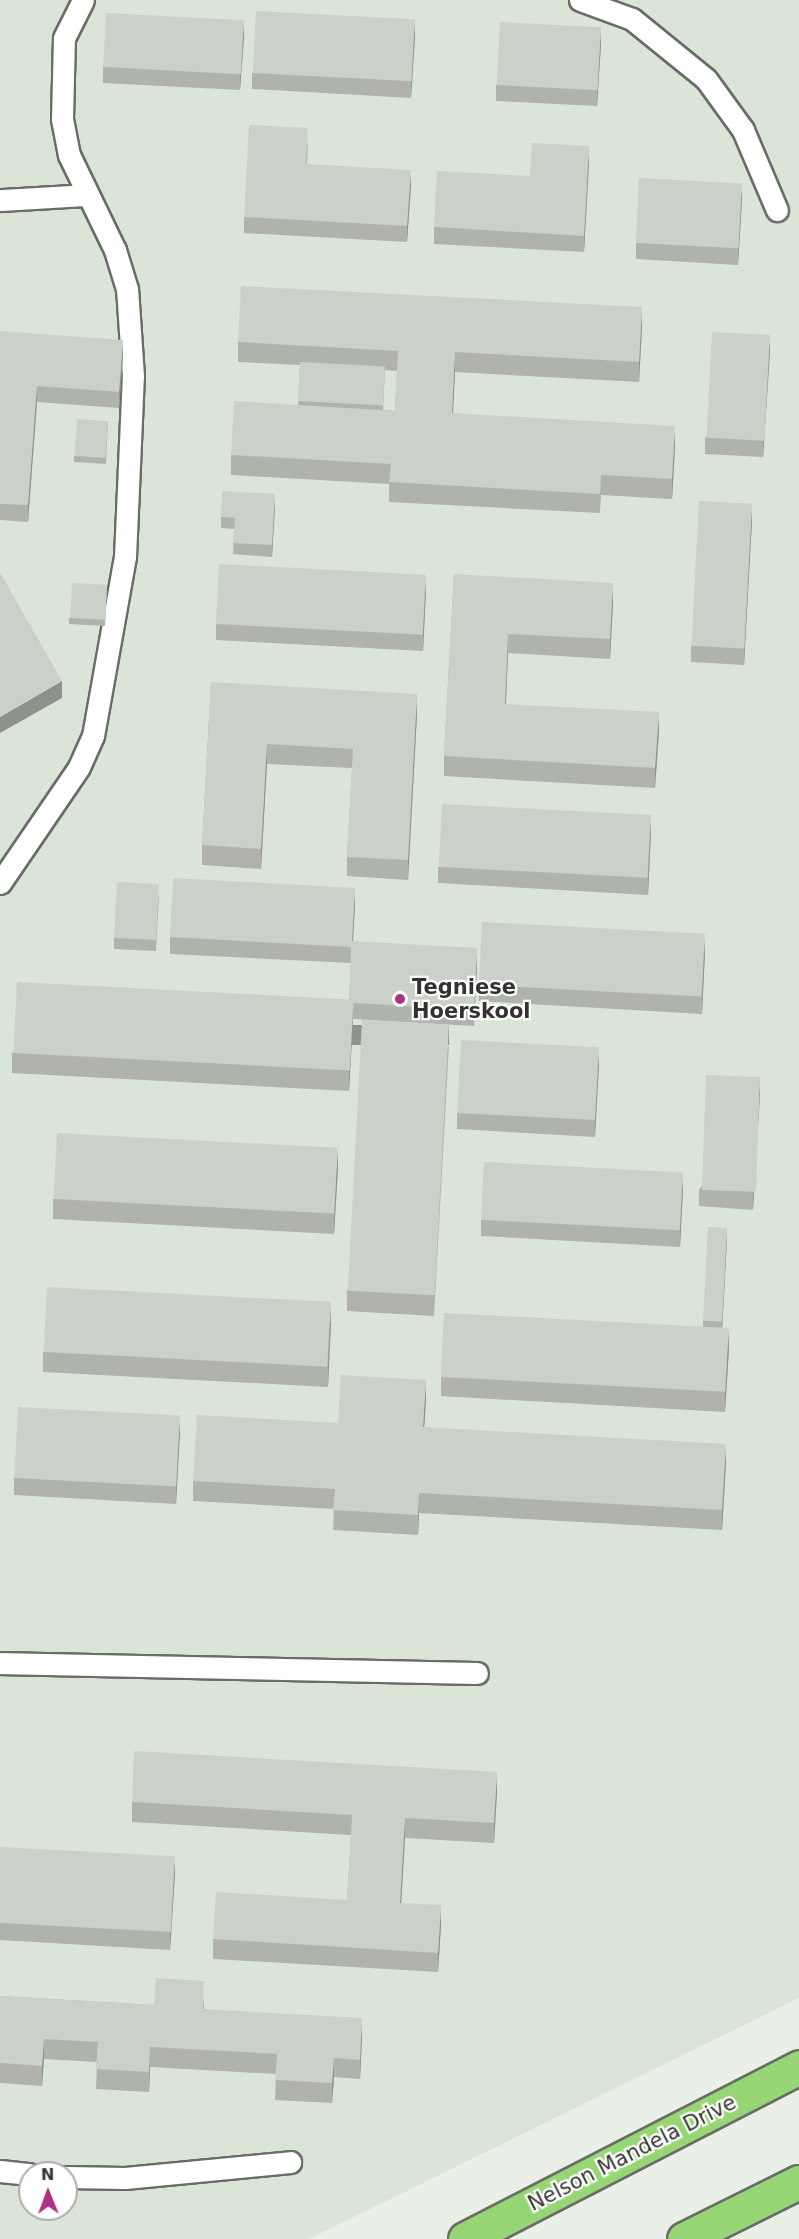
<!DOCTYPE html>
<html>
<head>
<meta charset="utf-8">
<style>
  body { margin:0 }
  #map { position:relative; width:799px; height:2239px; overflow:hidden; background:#eaf0e8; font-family:"DejaVu Sans",sans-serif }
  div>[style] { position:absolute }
  .built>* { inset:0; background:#dbe5d7 }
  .roads { filter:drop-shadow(2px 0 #686d66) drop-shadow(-2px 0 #686d66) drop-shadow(0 2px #686d66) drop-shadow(0 -2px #686d66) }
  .service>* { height:21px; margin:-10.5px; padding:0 10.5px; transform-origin:10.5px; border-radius:10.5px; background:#fff }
  .trunk>* { height:33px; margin:-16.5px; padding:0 16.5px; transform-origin:16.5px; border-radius:16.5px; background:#96d674 }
  .wall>* { inset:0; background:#afb3ac }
  .shaded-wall>* { inset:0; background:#8e928c; transform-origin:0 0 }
  .building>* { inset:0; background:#cbd0c8; transform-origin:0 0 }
  .dots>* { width:16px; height:16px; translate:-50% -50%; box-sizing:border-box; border:3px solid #fff; border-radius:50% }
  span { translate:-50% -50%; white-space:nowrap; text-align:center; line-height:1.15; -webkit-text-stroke:4.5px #fff; paint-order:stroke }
  .poi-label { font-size:21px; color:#323431; font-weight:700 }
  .left { translate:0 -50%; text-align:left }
  .street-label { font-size:21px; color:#323431 }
  .north { position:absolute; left:18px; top:2161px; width:60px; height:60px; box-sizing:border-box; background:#fff; border:2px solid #adaead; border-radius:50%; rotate:359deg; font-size:16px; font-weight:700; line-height:24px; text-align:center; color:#323431 }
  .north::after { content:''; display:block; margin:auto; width:21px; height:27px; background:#af3180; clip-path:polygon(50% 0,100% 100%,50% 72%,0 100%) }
</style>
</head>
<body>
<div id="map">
  <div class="built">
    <i style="clip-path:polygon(evenodd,0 0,799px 0,799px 1998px,309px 2239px,0 2239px,0 0,30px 2173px,66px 2173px,66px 2209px,30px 2209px,30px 2173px)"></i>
  </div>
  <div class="roads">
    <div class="service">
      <i style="left:580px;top:0;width:55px;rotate:20.1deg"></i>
      <i style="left:632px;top:19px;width:95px;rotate:39deg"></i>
      <i style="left:706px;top:79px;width:63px;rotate:54deg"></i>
      <i style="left:743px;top:130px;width:87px;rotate:67deg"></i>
      <i style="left:0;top:200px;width:87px;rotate:-3.3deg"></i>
      <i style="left:0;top:883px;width:140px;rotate:-55.7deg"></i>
      <i style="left:79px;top:767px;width:34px;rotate:-66deg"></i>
      <i style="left:93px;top:736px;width:182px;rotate:-79.9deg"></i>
      <i style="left:125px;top:557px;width:181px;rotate:-87.5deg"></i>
      <i style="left:133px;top:376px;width:87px;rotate:-93.9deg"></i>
      <i style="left:127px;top:289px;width:41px;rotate:-107.1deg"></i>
      <i style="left:115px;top:250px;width:106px;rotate:-115.8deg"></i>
      <i style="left:69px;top:155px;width:37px;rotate:-101deg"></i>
      <i style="left:62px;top:119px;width:81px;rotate:-88.6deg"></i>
      <i style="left:64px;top:38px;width:42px;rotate:-63.4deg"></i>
      <i style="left:0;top:1663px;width:477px;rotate:1.2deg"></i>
      <i style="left:0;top:2171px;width:30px;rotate:6deg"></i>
      <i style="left:66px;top:2177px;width:59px;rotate:1deg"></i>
      <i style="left:125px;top:2178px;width:166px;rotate:-5.5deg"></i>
    </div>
    <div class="trunk">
      <i style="left:465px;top:2239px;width:376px;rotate:-27.2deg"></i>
      <i style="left:684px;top:2239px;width:128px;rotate:-26.4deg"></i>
    </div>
  </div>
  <div class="wall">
    <i style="clip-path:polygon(415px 36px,411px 98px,252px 89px,252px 73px)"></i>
    <i style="clip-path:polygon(244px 37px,240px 90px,103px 83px,103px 67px)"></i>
    <i style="clip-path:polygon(601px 44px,597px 106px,496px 101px,496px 85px)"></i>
    <i style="clip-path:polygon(308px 144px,307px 164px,411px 186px,407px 242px,244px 233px,244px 217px)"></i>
    <i style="clip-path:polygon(589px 163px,584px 252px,434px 244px,434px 227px,530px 176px)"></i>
    <i style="clip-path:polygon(742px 199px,738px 265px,636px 259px,636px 243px)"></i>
    <i style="clip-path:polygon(evenodd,642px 327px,639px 382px,455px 372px,453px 413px,675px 446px,672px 499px,601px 495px,600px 513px,389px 502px,389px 484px,231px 475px,231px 455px,298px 405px,300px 365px,238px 362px,238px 342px,642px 327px,385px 370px,397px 371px,395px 411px,383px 410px,385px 370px)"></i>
    <i style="clip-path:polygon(0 331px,123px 356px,119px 408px,37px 402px,28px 522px,0 520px)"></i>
    <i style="clip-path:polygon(770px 351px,763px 457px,705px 454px,705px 438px)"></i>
    <i style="clip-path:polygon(108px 421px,106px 464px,74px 462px,74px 456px)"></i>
    <i style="clip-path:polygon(275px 506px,272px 557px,233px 554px,234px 529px,221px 528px,221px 517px)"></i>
    <i style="clip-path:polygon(752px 520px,744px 665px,691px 662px,691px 646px)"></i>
    <i style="clip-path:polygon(454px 574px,613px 603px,610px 659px,508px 653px,506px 704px,659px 731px,655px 788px,444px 776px,444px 756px)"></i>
    <i style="clip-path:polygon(107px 591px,105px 626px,69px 624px,69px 618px)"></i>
    <i style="clip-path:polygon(426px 591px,423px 651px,216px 640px,216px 624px)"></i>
    <i style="clip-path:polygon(211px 682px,417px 714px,408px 880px,347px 876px,347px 857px,352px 768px,267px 764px,261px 869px,202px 865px,202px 845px)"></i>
    <i style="clip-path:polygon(651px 832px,648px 895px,438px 883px,438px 867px)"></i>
    <i style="clip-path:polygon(159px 896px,156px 951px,114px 949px,114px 938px)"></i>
    <i style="clip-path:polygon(355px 904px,353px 941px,477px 964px,474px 1026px,353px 1019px,349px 1091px,12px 1073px,12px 1053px,349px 1001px,351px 963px,170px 954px,170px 937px)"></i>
    <i style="clip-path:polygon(705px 951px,702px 1014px,479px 1001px,479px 985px)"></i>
    <i style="clip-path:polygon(449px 1045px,434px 1316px,347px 1311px,347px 1291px)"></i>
    <i style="clip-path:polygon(599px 1064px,595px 1137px,457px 1129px,457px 1113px)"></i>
    <i style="clip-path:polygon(760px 1094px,753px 1210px,699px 1206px,699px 1190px)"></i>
    <i style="clip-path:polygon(338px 1168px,334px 1234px,53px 1219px,53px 1199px)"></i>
    <i style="clip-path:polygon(683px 1189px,680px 1247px,481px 1236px,481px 1220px)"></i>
    <i style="clip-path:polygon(727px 1239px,722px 1328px,729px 1348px,725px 1412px,441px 1396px,441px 1377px,703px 1327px,703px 1321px)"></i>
    <i style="clip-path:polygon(331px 1322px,328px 1387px,43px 1372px,43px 1352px)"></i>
    <i style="clip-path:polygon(426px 1400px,424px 1427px,726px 1464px,722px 1530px,419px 1513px,418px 1535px,333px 1530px,334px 1509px,193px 1501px,193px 1481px,338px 1423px)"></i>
    <i style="clip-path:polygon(180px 1432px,176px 1504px,14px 1495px,14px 1478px)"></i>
    <i style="clip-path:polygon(497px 1792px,494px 1843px,405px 1838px,401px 1903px,441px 1925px,438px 1972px,213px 1959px,213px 1939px,347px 1900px,351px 1835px,132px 1822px,132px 1802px)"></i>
    <i style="clip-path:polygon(0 1847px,175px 1873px,170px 1950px,0 1940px)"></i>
    <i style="clip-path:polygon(0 1996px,154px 2005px,204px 2001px,204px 2009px,362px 2038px,360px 2079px,334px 2077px,332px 2103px,275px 2100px,276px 2074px,150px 2067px,149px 2092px,96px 2089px,97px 2062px,44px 2059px,42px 2086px,0 2083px)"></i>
  </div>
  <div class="shaded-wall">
    <i style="clip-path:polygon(415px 19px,415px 36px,411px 98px,411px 82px)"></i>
    <i style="clip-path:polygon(244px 21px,244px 37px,240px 90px,240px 74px)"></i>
    <i style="clip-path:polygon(601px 28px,601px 44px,597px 106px,597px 90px)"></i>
    <i style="clip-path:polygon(589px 146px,589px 163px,584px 252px,584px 236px)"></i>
    <i style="clip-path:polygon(411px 170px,411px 186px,407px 242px,407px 226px)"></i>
    <i style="clip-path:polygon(742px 183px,742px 199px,738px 265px,738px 249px)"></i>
    <i style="clip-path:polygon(642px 307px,642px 327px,639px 382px,639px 362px)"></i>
    <i style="clip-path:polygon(770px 335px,770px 351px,763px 457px,763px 441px)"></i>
    <i style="clip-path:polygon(123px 340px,123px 356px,119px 408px,119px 392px)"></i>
    <i style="clip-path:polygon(455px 352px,455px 372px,452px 433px,452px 413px)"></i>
    <i style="clip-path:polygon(37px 386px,37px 402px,28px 522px,28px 505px)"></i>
    <i style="clip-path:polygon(675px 426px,675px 446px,672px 499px,672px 479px)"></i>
    <i style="clip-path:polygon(275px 494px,275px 506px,272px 557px,272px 545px)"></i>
    <i style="clip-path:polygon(752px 504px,752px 520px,744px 665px,744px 649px)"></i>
    <i style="clip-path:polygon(426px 575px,426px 591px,423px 651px,423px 635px)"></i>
    <i style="clip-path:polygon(613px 583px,613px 603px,610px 659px,610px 639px)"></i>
    <i style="clip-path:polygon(508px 634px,508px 653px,505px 723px,505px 704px)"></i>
    <i style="clip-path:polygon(62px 681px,62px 698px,0 733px,0 717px)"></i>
    <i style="clip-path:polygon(417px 694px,417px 714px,408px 880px,408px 860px)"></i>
    <i style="clip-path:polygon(659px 712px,659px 731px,655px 788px,655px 768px)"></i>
    <i style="clip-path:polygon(267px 744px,267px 764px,261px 869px,261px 849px)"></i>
    <i style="clip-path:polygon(651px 816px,651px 832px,648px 895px,648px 879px)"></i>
    <i style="clip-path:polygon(355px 888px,355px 904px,352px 957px,352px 941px)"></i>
    <i style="clip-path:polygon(705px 935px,705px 951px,702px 1014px,702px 997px)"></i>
    <i style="clip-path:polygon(477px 948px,477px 964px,474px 1026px,474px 1010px)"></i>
    <i style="clip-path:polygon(353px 1001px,353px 1021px,349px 1091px,349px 1071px)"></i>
    <i style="left:449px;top:1025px;width:20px;height:271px;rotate:90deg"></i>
    <i style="clip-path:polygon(599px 1047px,599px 1064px,595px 1137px,595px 1120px)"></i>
    <i style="clip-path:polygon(760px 1077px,760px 1094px,753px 1210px,753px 1193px)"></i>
    <i style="clip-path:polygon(338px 1149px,338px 1168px,334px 1234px,334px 1214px)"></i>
    <i style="clip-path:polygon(683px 1173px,683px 1189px,680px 1247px,680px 1231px)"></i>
    <i style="clip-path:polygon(727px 1228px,727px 1239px,722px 1333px,722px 1322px)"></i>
    <i style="clip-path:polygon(331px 1302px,331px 1322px,328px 1387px,328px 1367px)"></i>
    <i style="clip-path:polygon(729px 1328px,729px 1348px,725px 1412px,725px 1392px)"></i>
    <i style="clip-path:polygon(426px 1380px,426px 1400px,423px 1447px,423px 1427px)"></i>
    <i style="clip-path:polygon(180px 1416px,180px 1432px,176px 1504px,176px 1488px)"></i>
    <i style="clip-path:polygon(726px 1444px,726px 1464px,722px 1530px,722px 1510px)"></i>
    <i style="clip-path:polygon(419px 1493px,419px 1513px,418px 1535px,418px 1515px)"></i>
    <i style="clip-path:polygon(497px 1772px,497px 1792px,494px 1843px,494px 1823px)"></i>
    <i style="clip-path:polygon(405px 1818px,405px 1838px,400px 1922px,400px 1903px)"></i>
    <i style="clip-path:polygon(175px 1857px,175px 1873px,170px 1950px,170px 1933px)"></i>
    <i style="clip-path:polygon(441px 1905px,441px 1925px,438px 1972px,438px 1953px)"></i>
    <i style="clip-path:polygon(362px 2018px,362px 2038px,360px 2079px,360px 2060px)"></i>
    <i style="clip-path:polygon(44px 2039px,44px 2059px,42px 2086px,42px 2066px)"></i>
    <i style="clip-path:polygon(150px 2047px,150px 2067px,149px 2092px,149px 2072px)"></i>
    <i style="clip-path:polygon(334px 2058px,334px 2077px,332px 2103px,332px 2083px)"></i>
  </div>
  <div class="building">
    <i style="left:256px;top:11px;width:159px;height:62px;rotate:3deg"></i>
    <i style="left:106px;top:13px;width:138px;height:54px;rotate:3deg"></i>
    <i style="left:500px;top:22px;width:101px;height:63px;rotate:3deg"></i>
    <i style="clip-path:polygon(249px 125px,308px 128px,306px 164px,411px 170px,407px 226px,244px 217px)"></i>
    <i style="clip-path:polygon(532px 143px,589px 146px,584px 236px,434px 227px,437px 171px,530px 176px)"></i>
    <i style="left:639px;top:178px;width:103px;height:65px;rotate:3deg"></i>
    <i style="clip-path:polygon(241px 286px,642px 307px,639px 362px,455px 352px,452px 413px,675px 426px,672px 479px,601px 475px,600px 494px,389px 482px,391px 464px,231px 455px,234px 401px,395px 411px,398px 351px,238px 342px)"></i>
    <i style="clip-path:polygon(0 331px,123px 340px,119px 392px,37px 386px,28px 505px,0 504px)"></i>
    <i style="left:712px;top:332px;width:58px;height:106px;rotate:3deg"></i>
    <i style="left:300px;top:362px;width:85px;height:39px;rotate:3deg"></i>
    <i style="left:77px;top:419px;width:31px;height:37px;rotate:4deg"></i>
    <i style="clip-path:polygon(222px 491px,275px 494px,272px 545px,233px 543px,235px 518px,221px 517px)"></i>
    <i style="left:699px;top:501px;width:53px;height:145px;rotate:3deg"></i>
    <i style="left:219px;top:564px;width:207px;height:60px;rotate:3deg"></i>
    <i style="clip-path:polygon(1px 574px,62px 681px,0 717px,0 575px)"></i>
    <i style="clip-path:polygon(454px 574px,613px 583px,610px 639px,508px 634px,505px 704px,659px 712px,655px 768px,444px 756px)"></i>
    <i style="left:72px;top:583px;width:35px;height:35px;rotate:3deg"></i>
    <i style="clip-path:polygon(211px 682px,417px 694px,408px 860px,347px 857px,353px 749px,267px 744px,261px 849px,202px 845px)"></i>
    <i style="left:442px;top:804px;width:209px;height:63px;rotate:3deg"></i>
    <i style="clip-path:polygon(173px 878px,355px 888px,352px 941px,477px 948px,474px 1010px,353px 1003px,353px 1001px,349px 1001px,351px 947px,170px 937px)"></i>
    <i style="left:117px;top:882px;width:42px;height:56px;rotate:3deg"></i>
    <i style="left:482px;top:922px;width:223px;height:63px;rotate:3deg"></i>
    <i style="left:17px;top:982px;width:337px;height:71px;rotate:3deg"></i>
    <i style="left:362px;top:1020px;width:87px;height:271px;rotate:3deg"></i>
    <i style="left:461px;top:1040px;width:138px;height:73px;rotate:3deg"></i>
    <i style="left:706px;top:1075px;width:54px;height:115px;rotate:2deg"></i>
    <i style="left:57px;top:1133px;width:281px;height:66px;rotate:3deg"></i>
    <i style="left:484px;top:1162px;width:199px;height:58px;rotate:3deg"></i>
    <i style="left:708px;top:1227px;width:19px;height:94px;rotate:3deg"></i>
    <i style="left:47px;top:1287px;width:284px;height:65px;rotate:3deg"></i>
    <i style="left:444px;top:1313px;width:285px;height:64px;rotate:3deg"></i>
    <i style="clip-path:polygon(341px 1375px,426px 1380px,423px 1427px,726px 1444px,722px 1510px,419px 1493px,418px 1515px,333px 1510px,335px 1489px,193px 1481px,197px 1415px,338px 1423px)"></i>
    <i style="left:18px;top:1407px;width:162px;height:71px;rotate:3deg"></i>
    <i style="clip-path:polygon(134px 1751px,497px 1772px,494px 1823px,405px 1818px,400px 1903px,441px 1905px,438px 1953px,213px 1939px,216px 1892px,347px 1900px,352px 1815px,132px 1802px)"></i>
    <i style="left:0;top:1847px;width:175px;height:76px;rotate:3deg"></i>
    <i style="clip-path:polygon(156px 1978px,204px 1981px,203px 2009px,362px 2018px,360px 2060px,334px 2058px,332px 2083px,275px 2080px,277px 2054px,150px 2047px,149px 2072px,96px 2069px,98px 2042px,44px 2039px,42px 2066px,0 2063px,0 1996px,154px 2005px)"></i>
  </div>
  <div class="dots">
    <i style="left:400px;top:999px;background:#af3180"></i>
  </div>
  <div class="poi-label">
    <span class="left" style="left:412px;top:999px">Tegniese<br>Hoerskool</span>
  </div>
  <div class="street-label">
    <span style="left:632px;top:2153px;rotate:-27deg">Nelson Mandela Drive</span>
  </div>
  <div class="north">N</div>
</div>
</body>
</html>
